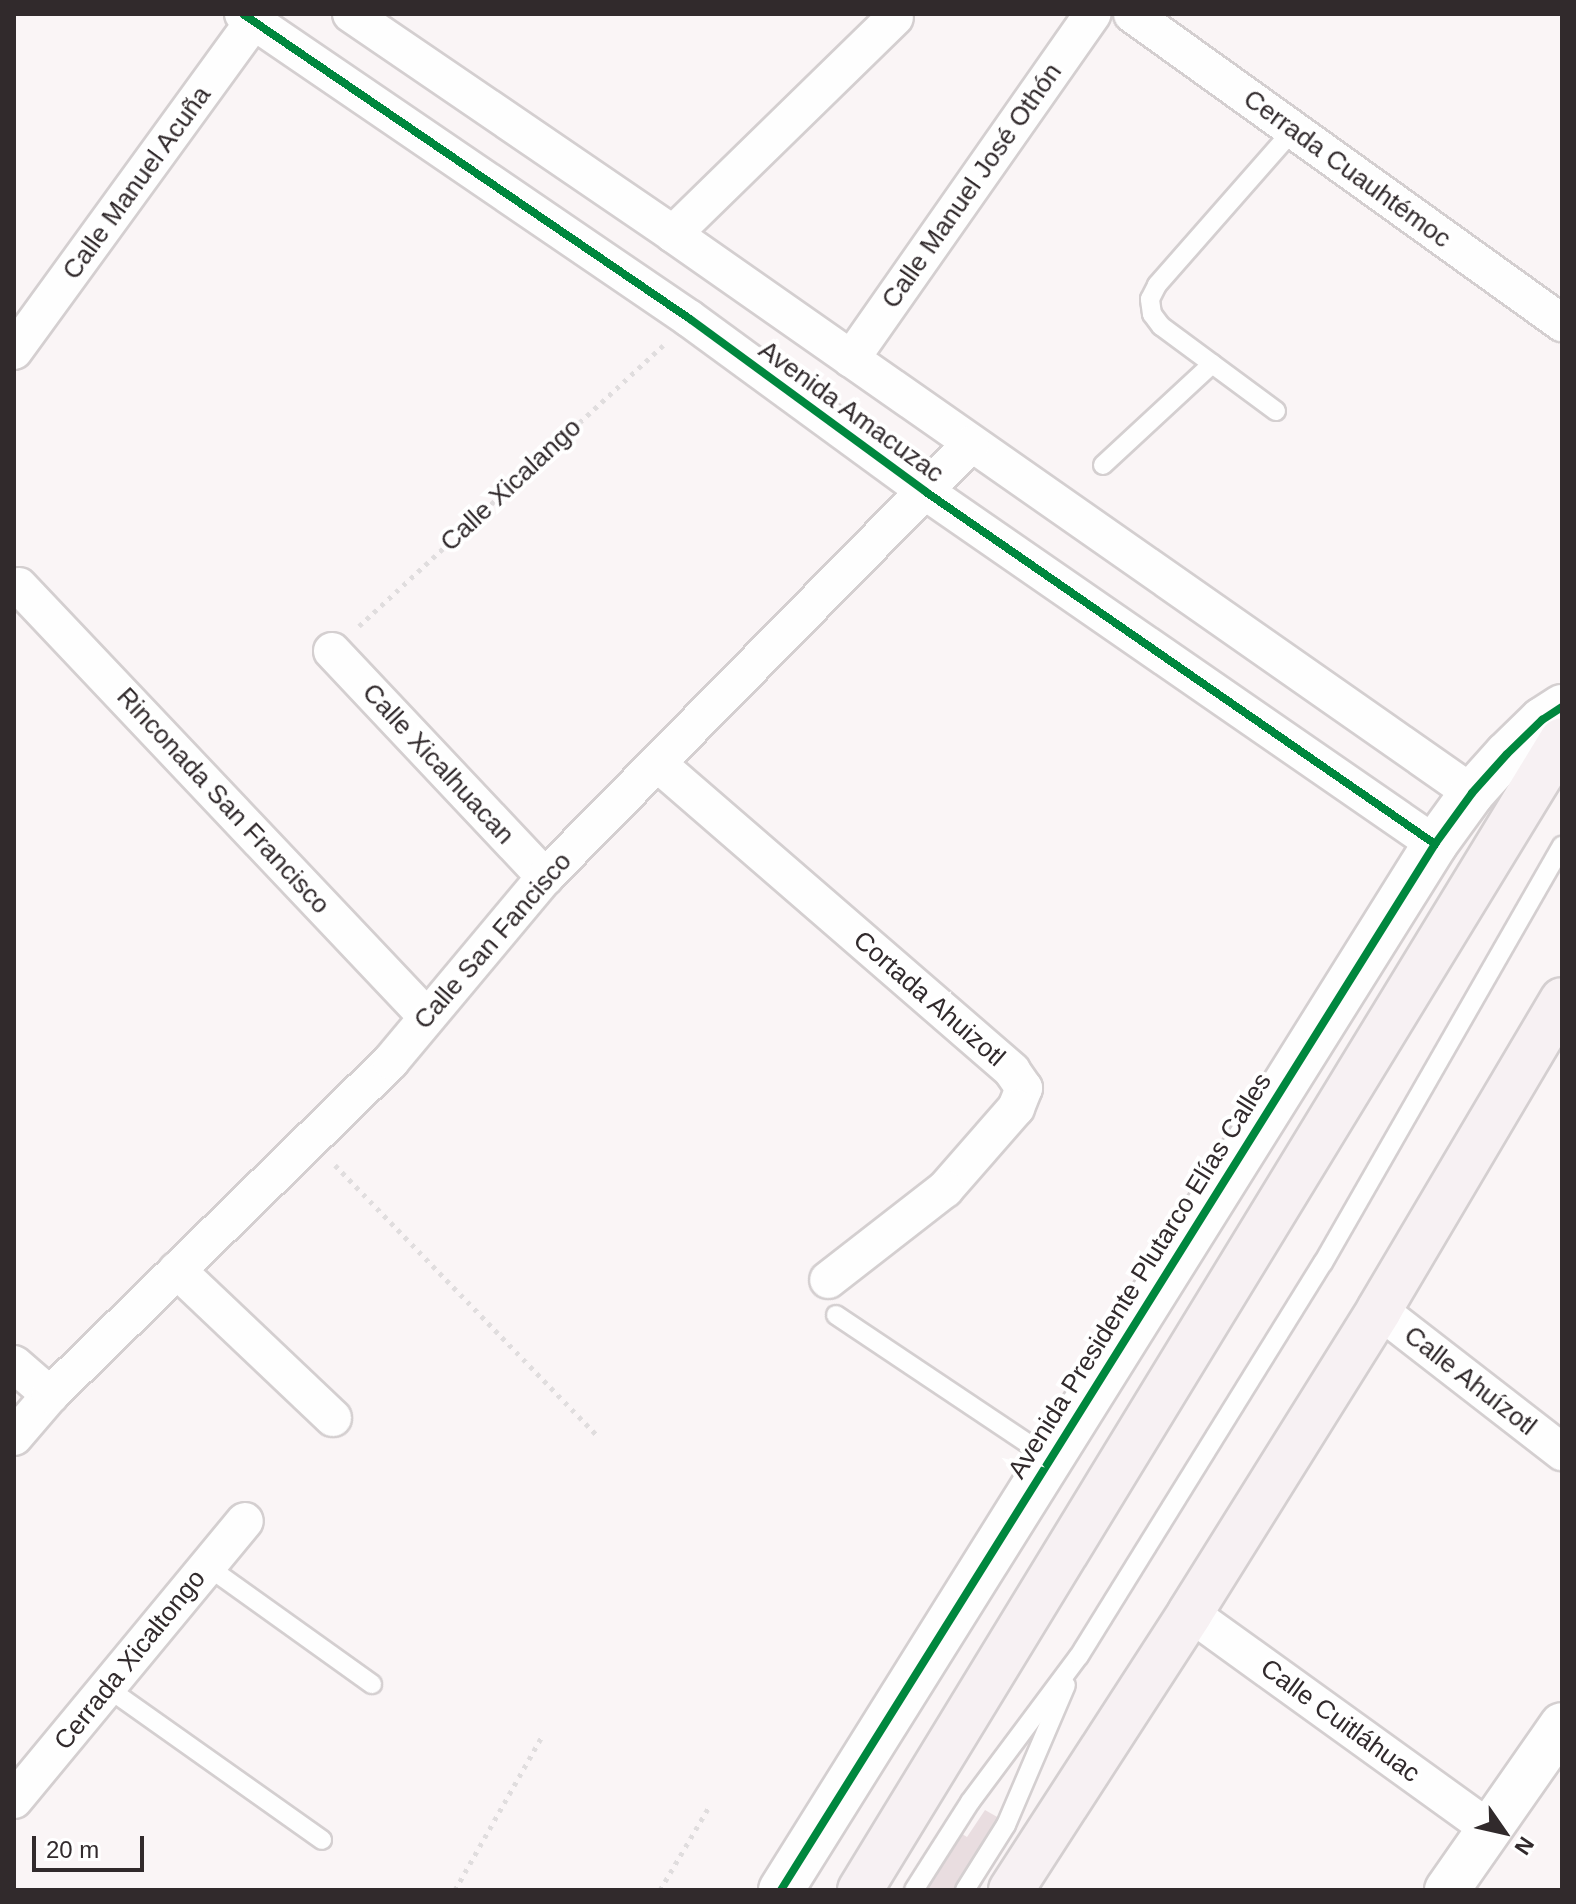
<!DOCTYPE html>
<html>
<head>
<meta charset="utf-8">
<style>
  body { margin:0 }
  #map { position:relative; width:1576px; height:1904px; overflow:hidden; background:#faf5f6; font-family:Arial,sans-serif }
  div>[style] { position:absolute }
  .building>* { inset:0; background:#e9dde0 }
  .path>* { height:5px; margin-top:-2.5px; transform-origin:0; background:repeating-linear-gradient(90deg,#e0ddde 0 4px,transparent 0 10px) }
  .roads { filter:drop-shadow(2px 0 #d4cfd0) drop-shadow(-2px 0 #d4cfd0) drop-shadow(0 2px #d4cfd0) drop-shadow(0 -2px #d4cfd0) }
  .service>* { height:18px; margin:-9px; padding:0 9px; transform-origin:9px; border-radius:9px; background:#fefefe }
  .minor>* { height:36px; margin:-18px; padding:0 18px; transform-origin:18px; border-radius:18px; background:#fefefe }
  .tertiary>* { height:44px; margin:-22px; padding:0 22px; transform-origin:22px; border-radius:22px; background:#fefefe }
  .primary>* { height:44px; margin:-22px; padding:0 22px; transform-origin:22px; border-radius:22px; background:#f7f1f3 }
  .cycleway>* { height:8px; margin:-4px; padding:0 4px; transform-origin:4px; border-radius:4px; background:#00873e }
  span { translate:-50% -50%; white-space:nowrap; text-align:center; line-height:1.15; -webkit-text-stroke:8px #fff; paint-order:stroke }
  .street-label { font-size:26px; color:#312a2c }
  .frame { position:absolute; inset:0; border:16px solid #312a2c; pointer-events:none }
  .north { position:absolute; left:1464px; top:1792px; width:80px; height:80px; -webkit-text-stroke:6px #fff; paint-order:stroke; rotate:124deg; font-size:22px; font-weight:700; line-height:32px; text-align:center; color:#312a2c }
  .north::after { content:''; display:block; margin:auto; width:28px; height:36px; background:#312a2c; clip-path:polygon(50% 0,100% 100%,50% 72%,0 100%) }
  .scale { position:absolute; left:32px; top:1836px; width:112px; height:36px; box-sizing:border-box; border:4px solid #312a2c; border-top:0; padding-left:10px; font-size:24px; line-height:28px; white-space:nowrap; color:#312a2c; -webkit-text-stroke:6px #fff; paint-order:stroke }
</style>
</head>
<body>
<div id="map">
  <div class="building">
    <i style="clip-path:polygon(985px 1810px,999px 1818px,981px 1846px,991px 1852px,967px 1890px,922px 1890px,959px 1832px,967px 1837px)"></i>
  </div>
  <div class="path">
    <i style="left:359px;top:626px;width:414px;rotate:-42.7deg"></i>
    <i style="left:335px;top:1165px;width:376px;rotate:45.9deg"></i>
    <i style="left:455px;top:1890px;width:175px;rotate:-60.5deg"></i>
    <i style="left:660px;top:1890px;width:99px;rotate:-59.5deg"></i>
  </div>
  <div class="roads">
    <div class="service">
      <i style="left:1276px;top:411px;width:143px;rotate:-143.5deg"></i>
      <i style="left:1161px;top:326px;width:15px;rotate:-127deg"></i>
      <i style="left:1152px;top:314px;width:15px;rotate:-98deg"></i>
      <i style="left:1150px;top:299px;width:16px;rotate:-63deg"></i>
      <i style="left:1157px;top:285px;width:206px;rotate:-48.7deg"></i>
      <i style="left:1103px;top:465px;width:149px;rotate:-42.8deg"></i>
      <i style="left:836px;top:1315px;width:257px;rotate:33.8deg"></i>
      <i style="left:207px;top:1566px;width:203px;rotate:35.6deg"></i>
      <i style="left:109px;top:1689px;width:261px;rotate:35.3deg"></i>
      <i style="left:914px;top:1890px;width:104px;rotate:-57.5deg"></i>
      <i style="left:970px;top:1802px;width:182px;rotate:-53.3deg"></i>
      <i style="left:1079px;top:1656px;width:463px;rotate:-58.2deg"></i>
      <i style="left:1323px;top:1263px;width:481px;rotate:-60.2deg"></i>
      <i style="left:965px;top:1890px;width:77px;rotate:-57.8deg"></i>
      <i style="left:1006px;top:1825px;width:152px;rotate:-66.8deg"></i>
    </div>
    <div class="minor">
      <i style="left:243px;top:14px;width:541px;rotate:34.31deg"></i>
      <i style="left:690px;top:319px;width:293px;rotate:36.2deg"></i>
      <i style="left:926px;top:492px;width:619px;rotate:34.67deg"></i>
      <i style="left:351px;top:14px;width:390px;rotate:34.3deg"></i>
      <i style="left:673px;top:234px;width:975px;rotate:34.98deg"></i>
      <i style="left:1132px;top:14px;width:530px;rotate:35.7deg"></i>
      <i style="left:673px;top:234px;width:310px;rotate:-44.3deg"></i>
      <i style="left:14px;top:351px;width:417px;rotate:-54deg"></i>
      <i style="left:851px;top:359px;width:421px;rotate:-55deg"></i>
      <i style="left:19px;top:586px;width:593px;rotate:46.57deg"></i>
      <i style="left:332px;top:651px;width:311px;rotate:46.7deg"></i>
      <i style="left:657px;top:763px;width:470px;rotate:40.9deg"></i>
      <i style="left:1012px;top:1071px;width:21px;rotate:55deg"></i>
      <i style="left:1024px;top:1088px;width:22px;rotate:112deg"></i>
      <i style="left:1016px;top:1108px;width:108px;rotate:131.2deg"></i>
      <i style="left:945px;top:1189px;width:148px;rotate:142.1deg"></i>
      <i style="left:177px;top:1270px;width:215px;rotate:43.5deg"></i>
      <i style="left:1379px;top:1310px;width:232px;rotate:37.8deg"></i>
      <i style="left:14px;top:1364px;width:48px;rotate:40.7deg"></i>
      <i style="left:14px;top:1437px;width:55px;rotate:-49.4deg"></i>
      <i style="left:50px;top:1395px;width:477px;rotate:-44.4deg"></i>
      <i style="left:391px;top:1061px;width:240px;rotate:-50.1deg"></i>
      <i style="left:545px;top:877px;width:607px;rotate:-45.47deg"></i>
      <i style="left:1190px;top:1613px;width:370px;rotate:35.8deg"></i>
      <i style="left:14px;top:1800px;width:362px;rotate:-50.4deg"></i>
    </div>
    <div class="tertiary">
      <i style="left:781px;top:1890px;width:1234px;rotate:-57.98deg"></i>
      <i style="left:1435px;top:844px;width:63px;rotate:-54deg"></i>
      <i style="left:1472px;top:793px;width:52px;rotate:-48.1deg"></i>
      <i style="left:1507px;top:754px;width:49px;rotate:-44.2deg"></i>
      <i style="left:1542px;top:720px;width:24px;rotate:-33deg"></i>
      <i style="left:1447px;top:1890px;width:201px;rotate:-55.1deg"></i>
    </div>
    <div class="primary">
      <i style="left:860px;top:1890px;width:1347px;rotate:-58.6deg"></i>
      <i style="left:1011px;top:1890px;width:330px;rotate:-57.1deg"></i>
      <i style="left:1190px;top:1613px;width:357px;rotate:-58deg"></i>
      <i style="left:1379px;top:1310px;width:360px;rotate:-59.4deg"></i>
    </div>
  </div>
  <div class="cycleway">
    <i style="left:243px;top:14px;width:541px;rotate:34.31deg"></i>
    <i style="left:690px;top:319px;width:293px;rotate:36.2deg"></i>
    <i style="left:926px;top:492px;width:619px;rotate:34.67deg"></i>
    <i style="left:781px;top:1890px;width:1234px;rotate:-57.98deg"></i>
    <i style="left:1435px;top:844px;width:63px;rotate:-54deg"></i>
    <i style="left:1472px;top:793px;width:52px;rotate:-48.1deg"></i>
    <i style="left:1507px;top:754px;width:49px;rotate:-44.2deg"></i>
    <i style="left:1542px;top:720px;width:24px;rotate:-33deg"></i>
  </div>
  <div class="street-label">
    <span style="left:1347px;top:169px;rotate:36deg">Cerrada Cuauhtémoc</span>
    <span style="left:137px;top:183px;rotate:-54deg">Calle Manuel Acuña</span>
    <span style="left:972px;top:186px;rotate:-55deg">Calle Manuel José Othón</span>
    <span style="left:851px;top:412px;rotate:36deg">Avenida Amacuzac</span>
    <span style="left:511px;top:485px;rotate:-43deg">Calle Xicalango</span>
    <span style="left:438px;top:764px;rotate:47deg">Calle Xicalhuacan</span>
    <span style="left:223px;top:801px;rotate:47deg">Rinconada San Francisco</span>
    <span style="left:493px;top:941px;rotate:-49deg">Calle San Fancisco</span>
    <span style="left:929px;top:999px;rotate:41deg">Cortada Ahuizotl</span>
    <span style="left:1140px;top:1276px;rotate:-58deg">Avenida Presidente Plutarco Elías Calles</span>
    <span style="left:1470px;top:1381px;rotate:38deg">Calle Ahuízotl</span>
    <span style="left:130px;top:1660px;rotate:-51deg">Cerrada Xicaltongo</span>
    <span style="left:1340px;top:1721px;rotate:36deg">Calle Cuitláhuac</span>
  </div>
  <div class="frame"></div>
  <div class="north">N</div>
  <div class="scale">20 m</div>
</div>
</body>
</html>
